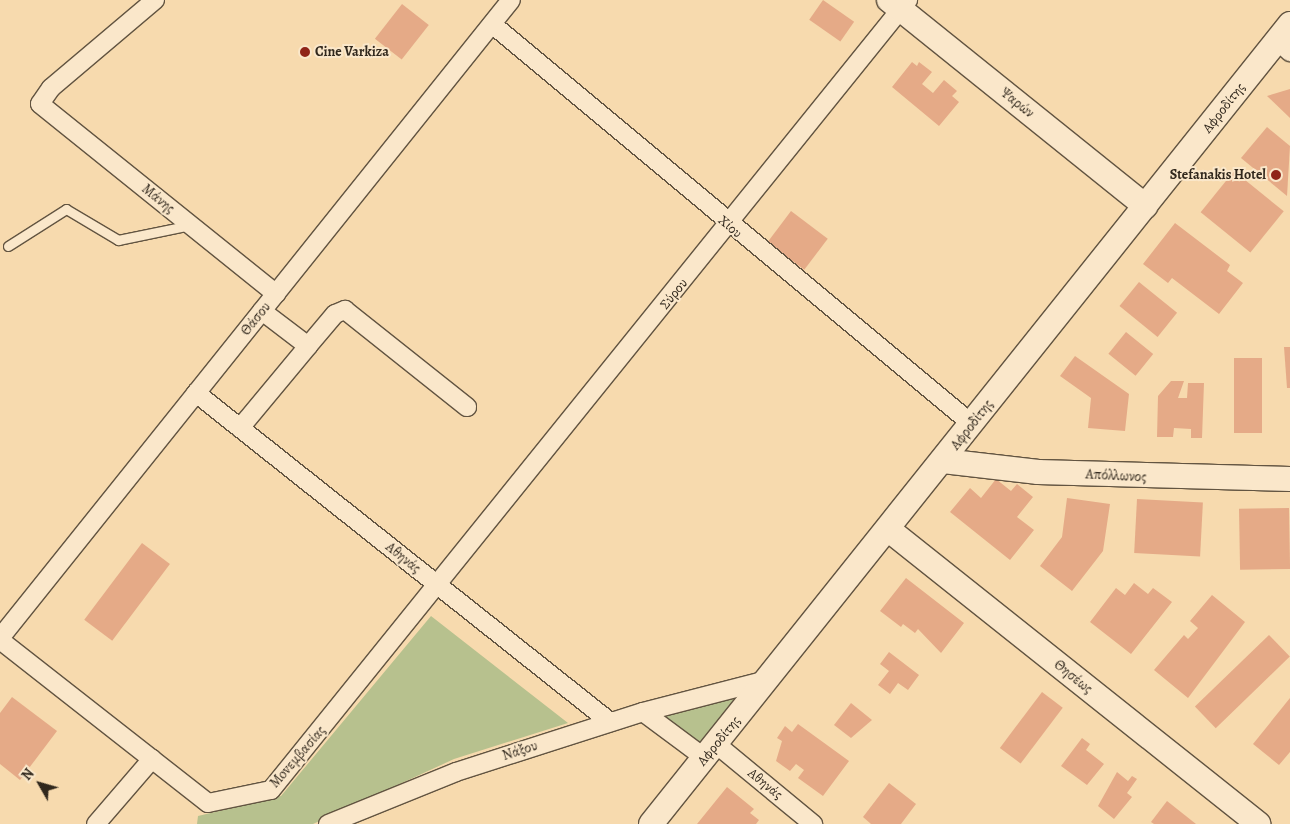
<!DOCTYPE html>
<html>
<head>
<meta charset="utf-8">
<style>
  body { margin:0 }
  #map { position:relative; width:1290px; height:824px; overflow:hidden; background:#f7daae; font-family:Alegreya,serif }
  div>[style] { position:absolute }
  .green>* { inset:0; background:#b7c18e }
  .building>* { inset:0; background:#e5aa87; transform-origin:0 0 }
  .roads { filter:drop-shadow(1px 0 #625441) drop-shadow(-1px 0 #625441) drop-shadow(0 1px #625441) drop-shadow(0 -1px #625441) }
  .lane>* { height:9px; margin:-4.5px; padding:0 4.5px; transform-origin:4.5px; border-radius:4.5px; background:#fae7ca }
  .street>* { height:18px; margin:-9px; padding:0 9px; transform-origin:9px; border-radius:9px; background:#fae7ca }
  .secondary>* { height:24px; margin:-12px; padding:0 12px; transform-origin:12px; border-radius:12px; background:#fae7ca }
  .dots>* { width:14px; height:14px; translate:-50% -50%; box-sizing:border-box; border:2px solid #fae7ca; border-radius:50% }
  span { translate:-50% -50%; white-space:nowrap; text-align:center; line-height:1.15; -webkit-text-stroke:4px #fae7ca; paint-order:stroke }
  .poi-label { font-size:14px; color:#31281d; font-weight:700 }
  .left { translate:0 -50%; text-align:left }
  .right { translate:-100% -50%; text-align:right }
  .street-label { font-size:14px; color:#31281d }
  .north { position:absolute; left:15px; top:759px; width:50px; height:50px; -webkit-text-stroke:4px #fae7ca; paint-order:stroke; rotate:308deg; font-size:14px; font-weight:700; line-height:20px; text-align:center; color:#31281d }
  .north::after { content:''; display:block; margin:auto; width:18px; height:22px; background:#31281d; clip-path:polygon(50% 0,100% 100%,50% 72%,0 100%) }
</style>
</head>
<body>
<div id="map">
  <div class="green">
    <i style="clip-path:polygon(431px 616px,568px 723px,454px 759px,313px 824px,197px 824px,198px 816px,281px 796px)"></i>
    <i style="clip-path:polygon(767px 680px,705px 758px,643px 712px)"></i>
  </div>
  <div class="building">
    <i style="left:823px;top:0;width:38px;height:24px;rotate:35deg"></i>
    <i style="left:402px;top:4px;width:34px;height:44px;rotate:38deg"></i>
    <i style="clip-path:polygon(912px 62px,917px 66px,919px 62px,932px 72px,922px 84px,933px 93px,944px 80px,957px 91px,952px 96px,959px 102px,939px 126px,892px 87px)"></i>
    <i style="clip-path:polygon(1290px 89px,1290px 118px,1267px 96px)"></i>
    <i style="clip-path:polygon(1267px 127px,1290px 146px,1287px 196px,1241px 158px)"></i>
    <i style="left:1234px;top:171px;width:64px;height:53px;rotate:39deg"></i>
    <i style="left:791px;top:211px;width:46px;height:39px;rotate:37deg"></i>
    <i style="clip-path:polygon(1175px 223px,1230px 265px,1227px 271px,1243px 283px,1219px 314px,1172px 278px,1168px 283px,1143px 264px)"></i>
    <i style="left:1139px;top:282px;width:49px;height:31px;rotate:39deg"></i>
    <i style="left:1126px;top:332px;width:35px;height:28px;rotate:39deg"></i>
    <i style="clip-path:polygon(1284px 347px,1290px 347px,1290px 388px,1287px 388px)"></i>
    <i style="clip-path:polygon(1075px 356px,1129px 394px,1125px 431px,1088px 428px,1091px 398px,1060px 376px)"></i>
    <i style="left:1234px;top:358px;width:28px;height:75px"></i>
    <i style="clip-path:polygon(1171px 381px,1184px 381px,1178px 398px,1187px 398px,1188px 383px,1204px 383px,1202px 438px,1191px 438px,1191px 429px,1174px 428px,1173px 437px,1157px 437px,1158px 396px)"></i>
    <i style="clip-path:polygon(996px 479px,1011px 491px,1017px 484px,1033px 497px,1017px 517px,1034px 530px,1010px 560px,950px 512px,970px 488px,981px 498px)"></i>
    <i style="clip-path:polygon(1067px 498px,1110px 504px,1103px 551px,1072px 591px,1040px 566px,1062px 537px)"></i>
    <i style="left:1137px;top:499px;width:66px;height:54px;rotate:3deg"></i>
    <i style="left:1289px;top:508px;width:61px;height:50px;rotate:89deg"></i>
    <i style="left:142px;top:543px;width:35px;height:96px;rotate:37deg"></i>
    <i style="clip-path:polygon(906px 578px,964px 623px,941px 653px,918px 629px,915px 633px,903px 624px,901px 627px,880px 611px)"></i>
    <i style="clip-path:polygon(1134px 583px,1148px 594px,1153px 588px,1172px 602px,1131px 654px,1090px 622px,1116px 588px,1125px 595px)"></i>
    <i style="clip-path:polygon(1212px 595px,1245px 622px,1188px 698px,1154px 670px,1184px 635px,1188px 639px,1198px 628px,1190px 621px)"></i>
    <i style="left:1269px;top:635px;width:30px;height:103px;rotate:46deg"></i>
    <i style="clip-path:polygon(889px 652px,919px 675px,908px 690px,898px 683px,890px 694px,878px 685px,889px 671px,880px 664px)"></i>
    <i style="left:1042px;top:692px;width:26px;height:70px;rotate:37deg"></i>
    <i style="clip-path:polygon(12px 697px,57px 731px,20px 780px,0 764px,0 713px)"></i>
    <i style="clip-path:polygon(1290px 698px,1290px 752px,1279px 765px,1253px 744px)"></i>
    <i style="clip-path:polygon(851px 703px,872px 720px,851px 738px,834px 725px)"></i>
    <i style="clip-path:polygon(798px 724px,849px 761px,823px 796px,798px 778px,804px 770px,796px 764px,790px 771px,776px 761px,782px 741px,777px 738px,785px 726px,792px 732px)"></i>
    <i style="clip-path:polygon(1082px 738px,1090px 744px,1086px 750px,1104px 764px,1087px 785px,1061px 766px)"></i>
    <i style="clip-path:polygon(1117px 772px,1128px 781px,1132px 776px,1137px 779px,1127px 793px,1132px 797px,1114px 819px,1098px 806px)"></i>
    <i style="clip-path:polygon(889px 783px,916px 804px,901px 824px,871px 824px,863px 817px)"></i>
    <i style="clip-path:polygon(727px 787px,754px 809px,750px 813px,759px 820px,756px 824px,697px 824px)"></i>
    <i style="clip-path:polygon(1167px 801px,1196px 824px,1154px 824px,1151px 822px)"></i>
  </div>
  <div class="roads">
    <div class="lane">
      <i style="left:8px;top:246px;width:69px;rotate:-32.5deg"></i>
      <i style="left:66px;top:209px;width:61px;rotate:30.8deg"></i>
      <i style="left:118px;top:240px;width:75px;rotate:-11.6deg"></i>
    </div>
    <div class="street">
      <i style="left:155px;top:0;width:136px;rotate:139.8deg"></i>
      <i style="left:51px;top:88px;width:19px;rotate:125deg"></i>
      <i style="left:40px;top:104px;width:303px;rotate:38.8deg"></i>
      <i style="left:492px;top:24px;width:625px;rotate:39.81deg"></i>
      <i style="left:1277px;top:40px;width:18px;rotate:43deg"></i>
      <i style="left:308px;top:346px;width:42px;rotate:-49.8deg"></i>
      <i style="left:335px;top:314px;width:11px;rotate:-22deg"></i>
      <i style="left:345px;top:310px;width:156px;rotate:38.5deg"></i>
      <i style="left:196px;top:393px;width:529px;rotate:38.47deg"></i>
      <i style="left:240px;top:428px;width:107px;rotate:-50.3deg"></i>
      <i style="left:308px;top:346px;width:58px;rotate:-142.7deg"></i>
      <i style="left:0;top:638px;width:817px;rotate:-51.31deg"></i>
      <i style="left:0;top:640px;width:264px;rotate:38.1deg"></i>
      <i style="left:208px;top:803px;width:64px;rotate:-11.7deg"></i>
      <i style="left:271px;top:790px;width:1015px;rotate:-51.12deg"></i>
      <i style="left:643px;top:712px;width:128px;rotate:-14.5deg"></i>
      <i style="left:716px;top:744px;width:126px;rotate:39.5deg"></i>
      <i style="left:96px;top:824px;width:86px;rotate:-49.3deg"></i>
      <i style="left:328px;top:824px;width:138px;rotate:-22.1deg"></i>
      <i style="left:456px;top:772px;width:196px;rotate:-17.8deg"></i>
      <i style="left:643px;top:712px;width:77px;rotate:36.6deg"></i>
    </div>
    <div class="secondary">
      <i style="left:889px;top:0;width:329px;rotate:38.8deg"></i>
      <i style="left:943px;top:461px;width:96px;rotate:6.6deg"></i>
      <i style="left:1038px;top:472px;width:252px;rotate:1.6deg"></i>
      <i style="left:889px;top:530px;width:472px;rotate:38.5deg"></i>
      <i style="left:651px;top:824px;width:1024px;rotate:-51.38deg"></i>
    </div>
  </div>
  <div class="dots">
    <i style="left:305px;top:52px;background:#8f2418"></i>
    <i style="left:1276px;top:175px;background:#8f2418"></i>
  </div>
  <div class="poi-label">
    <span class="left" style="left:315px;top:52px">Cine Varkiza</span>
    <span class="right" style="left:1266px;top:175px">Stefanakis Hotel</span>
  </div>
  <div class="street-label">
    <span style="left:1017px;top:103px;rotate:39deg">Ψαρών</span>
    <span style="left:1224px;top:108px;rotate:-52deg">Αφροδίτης</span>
    <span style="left:158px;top:199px;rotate:39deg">Μάνης</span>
    <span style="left:730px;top:227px;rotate:40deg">Χίου</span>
    <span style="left:674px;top:294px;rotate:-51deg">Σύρου</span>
    <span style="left:256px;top:319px;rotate:-51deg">Θάσου</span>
    <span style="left:972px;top:425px;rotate:-52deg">Αφροδίτης</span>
    <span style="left:1116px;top:476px;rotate:3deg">Απόλλωνος</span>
    <span style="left:403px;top:558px;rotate:39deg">Αθηνάς</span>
    <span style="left:1073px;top:677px;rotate:39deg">Θησέως</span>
    <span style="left:719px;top:741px;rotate:-51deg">Αφροδίτης</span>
    <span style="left:520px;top:751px;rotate:-18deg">Νάξου</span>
    <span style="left:298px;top:757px;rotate:-49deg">Movεμβασίας</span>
    <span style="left:765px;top:784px;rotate:39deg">Αθηνάς</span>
  </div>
  <div class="north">N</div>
</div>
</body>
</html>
